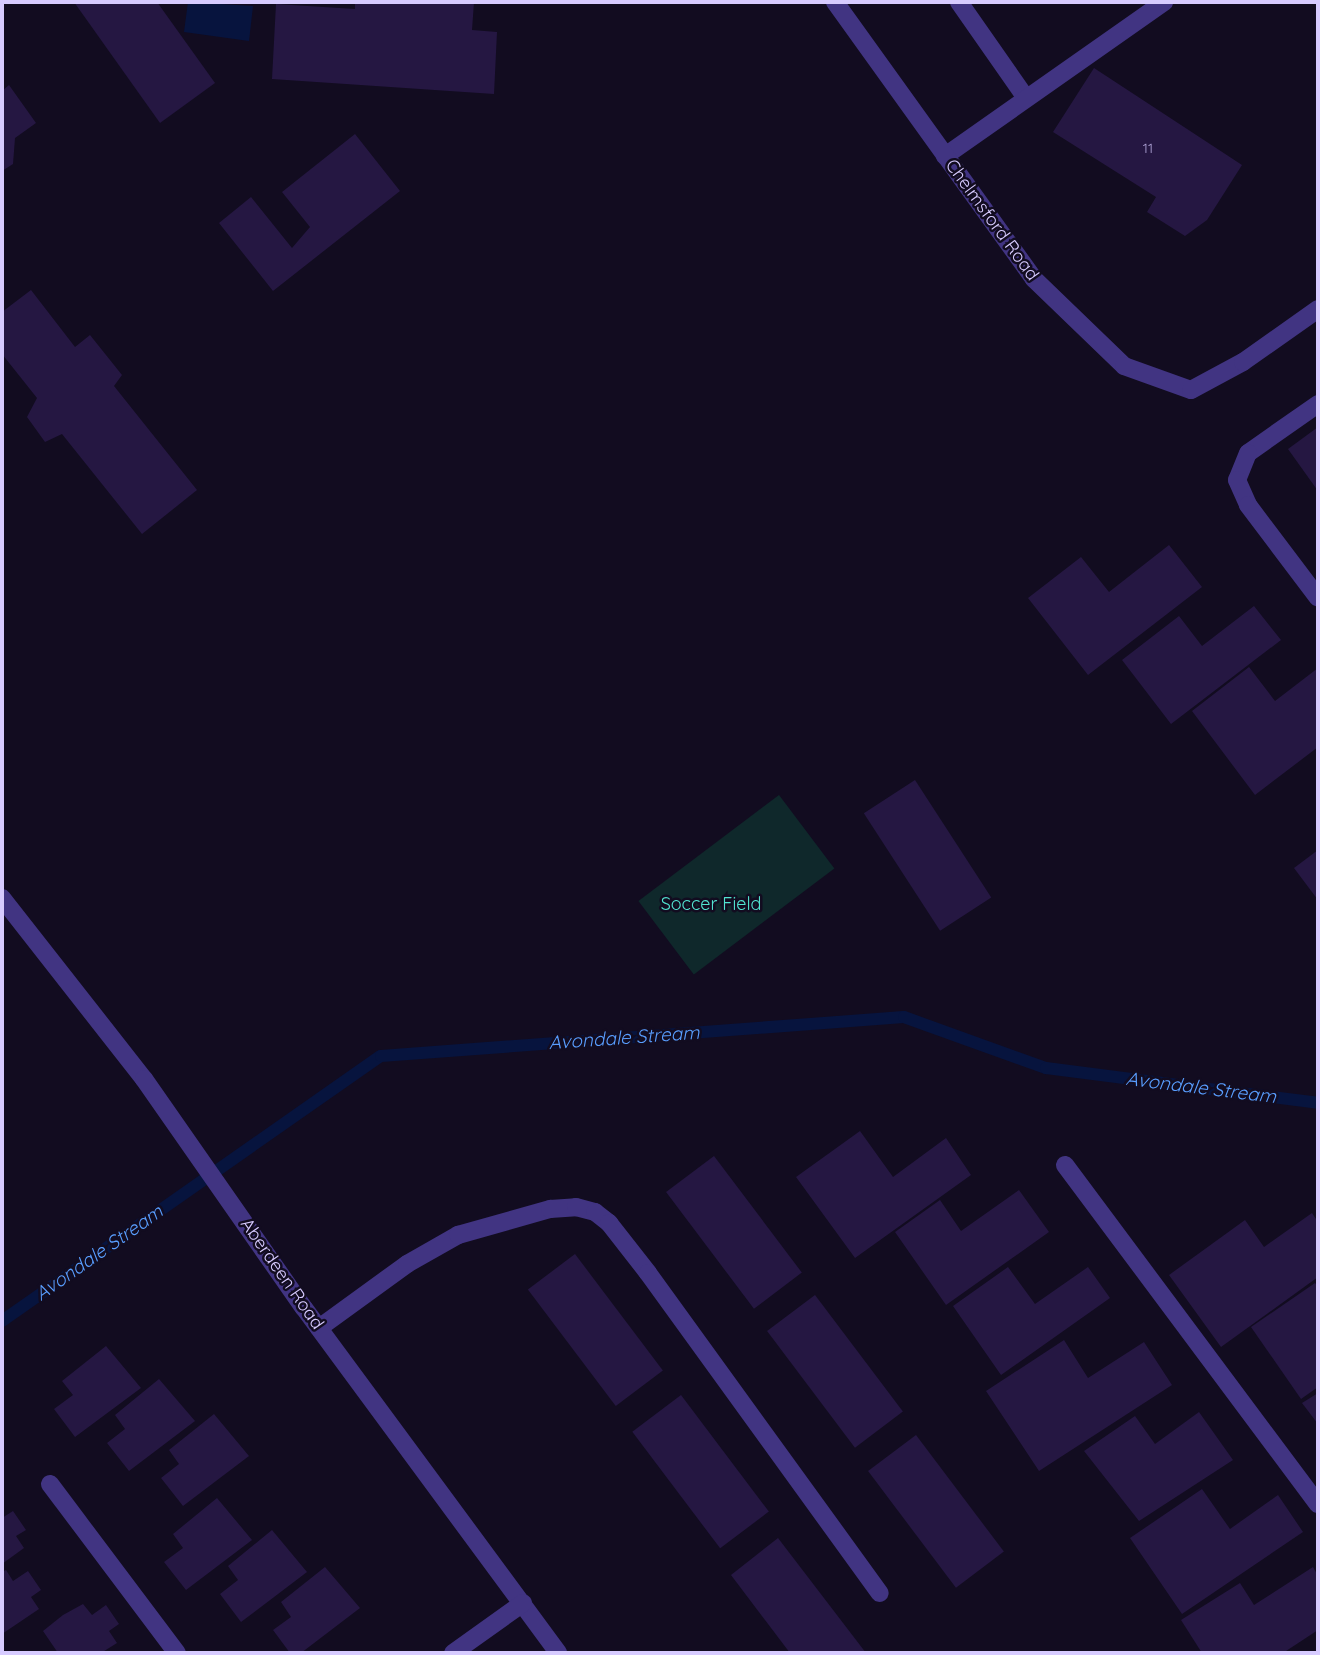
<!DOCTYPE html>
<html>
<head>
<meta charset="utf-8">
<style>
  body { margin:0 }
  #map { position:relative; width:1320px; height:1655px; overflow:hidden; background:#120c20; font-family:Quicksand,sans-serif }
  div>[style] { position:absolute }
  .green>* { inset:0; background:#0f282b; transform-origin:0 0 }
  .water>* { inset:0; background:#07143e }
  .stream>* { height:12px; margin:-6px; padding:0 6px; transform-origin:6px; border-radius:6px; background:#07143e }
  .building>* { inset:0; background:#251742; transform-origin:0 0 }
  .service>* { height:18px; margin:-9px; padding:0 9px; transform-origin:9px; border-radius:9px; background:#413482 }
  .minor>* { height:18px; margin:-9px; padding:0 9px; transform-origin:9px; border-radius:9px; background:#413482 }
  span { translate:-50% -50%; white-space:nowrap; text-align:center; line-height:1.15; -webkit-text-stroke:5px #120c20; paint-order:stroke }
  .number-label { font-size:14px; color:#aa9ed0 }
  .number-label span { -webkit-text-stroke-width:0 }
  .street-label { font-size:18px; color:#d7cbff }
  .park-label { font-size:18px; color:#52e4d1 }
  .water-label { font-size:19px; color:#599eff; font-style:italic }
  .frame { position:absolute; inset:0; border:4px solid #d7cbff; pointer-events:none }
</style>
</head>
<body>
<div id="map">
  <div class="green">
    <i style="left:779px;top:795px;width:92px;height:176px;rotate:53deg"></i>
  </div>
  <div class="water">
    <i style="clip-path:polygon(188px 2px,253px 6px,249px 41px,184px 32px)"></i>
  </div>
  <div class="stream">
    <i style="left:2px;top:1321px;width:462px;rotate:-35deg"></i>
    <i style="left:381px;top:1056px;width:524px;rotate:-4.26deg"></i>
    <i style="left:904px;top:1017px;width:151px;rotate:19.8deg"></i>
    <i style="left:1046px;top:1068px;width:274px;rotate:7.3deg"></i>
  </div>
  <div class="building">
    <i style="clip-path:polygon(74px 2px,157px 2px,215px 83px,160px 123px)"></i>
    <i style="clip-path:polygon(355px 2px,474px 2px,472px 30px,497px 32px,494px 94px,272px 79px,276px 4px,355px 9px)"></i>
    <i style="clip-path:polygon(1094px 68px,1242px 165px,1207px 220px,1185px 236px,1147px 212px,1156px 197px,1053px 132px)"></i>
    <i style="clip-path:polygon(9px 85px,36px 123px,15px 138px,13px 164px,2px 171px,2px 91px)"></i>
    <i style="clip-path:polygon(355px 134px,400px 191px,273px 291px,219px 223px,251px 197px,292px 248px,310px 227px,282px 192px)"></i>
    <i style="clip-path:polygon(31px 290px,75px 347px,90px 335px,122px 375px,114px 386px,197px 490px,142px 534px,62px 434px,45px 442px,27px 417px,37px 398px,2px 354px,2px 312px)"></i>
    <i style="clip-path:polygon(1318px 427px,1318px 491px,1288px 449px)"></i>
    <i style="clip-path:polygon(1169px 545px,1202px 587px,1088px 675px,1028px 598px,1081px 557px,1109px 592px)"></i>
    <i style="clip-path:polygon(1254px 606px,1281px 640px,1171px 724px,1122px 660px,1179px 616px,1202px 646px)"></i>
    <i style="clip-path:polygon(1249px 667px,1275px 701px,1318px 668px,1318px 747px,1255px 795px,1192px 711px)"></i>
    <i style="left:915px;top:780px;width:140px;height:61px;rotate:57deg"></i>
    <i style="clip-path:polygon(1318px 850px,1318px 900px,1294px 868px)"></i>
    <i style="clip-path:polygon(860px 1131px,893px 1177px,946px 1138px,971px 1175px,855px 1258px,796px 1177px)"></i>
    <i style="left:714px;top:1156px;width:146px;height:60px;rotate:53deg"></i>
    <i style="clip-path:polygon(1019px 1190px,1049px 1232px,946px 1305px,895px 1232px,940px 1200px,961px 1231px)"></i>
    <i style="clip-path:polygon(1312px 1213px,1318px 1222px,1318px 1277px,1221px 1347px,1169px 1275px,1245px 1220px,1264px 1247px)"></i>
    <i style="left:575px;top:1254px;width:146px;height:59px;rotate:53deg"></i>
    <i style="clip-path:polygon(1008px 1267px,1035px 1304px,1088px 1267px,1110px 1298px,1001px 1375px,953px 1306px)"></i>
    <i style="clip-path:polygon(1315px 1283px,1318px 1287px,1318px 1387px,1301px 1399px,1251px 1327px)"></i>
    <i style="left:815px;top:1295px;width:146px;height:60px;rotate:53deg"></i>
    <i style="clip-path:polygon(1064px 1340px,1088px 1378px,1144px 1342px,1172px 1385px,1039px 1471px,986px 1391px)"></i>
    <i style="clip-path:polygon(106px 1346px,141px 1388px,75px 1437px,54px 1409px,73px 1395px,62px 1381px)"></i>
    <i style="clip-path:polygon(159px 1379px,195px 1421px,129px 1471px,107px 1443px,125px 1429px,115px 1415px)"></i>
    <i style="clip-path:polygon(1318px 1393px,1318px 1424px,1302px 1403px)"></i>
    <i style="left:681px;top:1395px;width:146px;height:61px;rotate:53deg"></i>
    <i style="clip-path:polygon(1199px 1412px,1233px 1460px,1139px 1521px,1084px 1451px,1135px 1416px,1155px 1444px)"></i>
    <i style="clip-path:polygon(214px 1414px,249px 1456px,183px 1506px,161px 1478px,179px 1464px,169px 1450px)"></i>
    <i style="left:916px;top:1435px;width:146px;height:60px;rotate:53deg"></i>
    <i style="clip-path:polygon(1202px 1489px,1230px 1529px,1278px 1495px,1303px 1532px,1182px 1614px,1130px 1538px)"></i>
    <i style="clip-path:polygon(217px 1498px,252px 1540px,186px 1590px,164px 1562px,183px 1548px,173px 1534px)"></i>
    <i style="clip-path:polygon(13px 1511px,26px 1530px,16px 1536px,24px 1548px,2px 1564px,2px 1518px)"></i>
    <i style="clip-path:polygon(272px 1530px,307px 1572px,241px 1622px,220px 1594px,238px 1580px,228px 1566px)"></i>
    <i style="clip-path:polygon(778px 1538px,866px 1653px,790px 1653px,731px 1575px)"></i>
    <i style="clip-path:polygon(325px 1567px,360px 1608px,301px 1653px,290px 1653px,273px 1630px,291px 1617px,281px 1602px)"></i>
    <i style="clip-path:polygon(1313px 1567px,1318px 1576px,1318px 1630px,1283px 1653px,1202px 1653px,1181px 1620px,1240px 1583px,1254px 1605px)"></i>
    <i style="clip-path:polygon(6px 1570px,13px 1581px,28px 1571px,41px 1590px,31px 1597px,39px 1609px,2px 1634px,2px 1572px)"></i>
    <i style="clip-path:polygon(83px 1604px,92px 1615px,106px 1605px,119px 1624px,109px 1631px,117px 1643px,101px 1653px,58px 1653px,43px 1631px,63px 1615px)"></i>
  </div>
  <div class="service">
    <i style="left:959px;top:2px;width:117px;rotate:55.1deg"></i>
    <i style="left:945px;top:156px;width:268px;rotate:-35.1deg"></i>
    <i style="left:1318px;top:404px;width:85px;rotate:145deg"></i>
    <i style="left:1248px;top:453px;width:29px;rotate:112deg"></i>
    <i style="left:1237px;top:480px;width:27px;rotate:66deg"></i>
    <i style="left:1248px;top:505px;width:116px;rotate:53deg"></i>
    <i style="left:1065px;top:1165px;width:423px;rotate:53.3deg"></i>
    <i style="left:319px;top:1328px;width:109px;rotate:-36deg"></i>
    <i style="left:407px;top:1264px;width:59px;rotate:-29.6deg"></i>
    <i style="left:458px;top:1235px;width:96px;rotate:-15.8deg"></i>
    <i style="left:550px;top:1209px;width:26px;rotate:-4deg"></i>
    <i style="left:576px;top:1207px;width:20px;rotate:15deg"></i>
    <i style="left:595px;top:1212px;width:18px;rotate:38deg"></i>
    <i style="left:609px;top:1223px;width:63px;rotate:52deg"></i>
    <i style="left:648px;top:1273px;width:395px;rotate:54.1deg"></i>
  </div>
  <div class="minor">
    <i style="left:835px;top:2px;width:341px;rotate:54.3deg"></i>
    <i style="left:1034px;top:279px;width:125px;rotate:44deg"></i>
    <i style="left:1124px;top:366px;width:71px;rotate:19.7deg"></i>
    <i style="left:1191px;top:390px;width:59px;rotate:-28.3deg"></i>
    <i style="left:1243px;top:362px;width:92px;rotate:-35.2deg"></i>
    <i style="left:2px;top:898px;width:230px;rotate:51.9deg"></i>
    <i style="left:144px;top:1079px;width:279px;rotate:55.1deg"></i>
    <i style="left:304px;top:1308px;width:428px;rotate:53.6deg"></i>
    <i style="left:50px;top:1484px;width:211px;rotate:53.1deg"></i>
    <i style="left:453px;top:1653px;width:86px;rotate:-35.5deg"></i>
  </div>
  <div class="number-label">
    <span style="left:1148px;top:148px">11</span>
  </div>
  <div class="street-label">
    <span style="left:992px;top:220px;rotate:54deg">Chelmsford Road</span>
    <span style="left:282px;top:1274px;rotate:55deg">Aberdeen Road</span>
  </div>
  <div class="park-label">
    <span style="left:711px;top:904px">Soccer Field</span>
  </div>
  <div class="water-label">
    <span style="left:624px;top:1038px;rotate:-4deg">Avondale Stream</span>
    <span style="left:1201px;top:1088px;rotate:7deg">Avondale Stream</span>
    <span style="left:99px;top:1253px;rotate:-35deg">Avondale Stream</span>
  </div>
  <div class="frame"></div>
</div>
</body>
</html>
